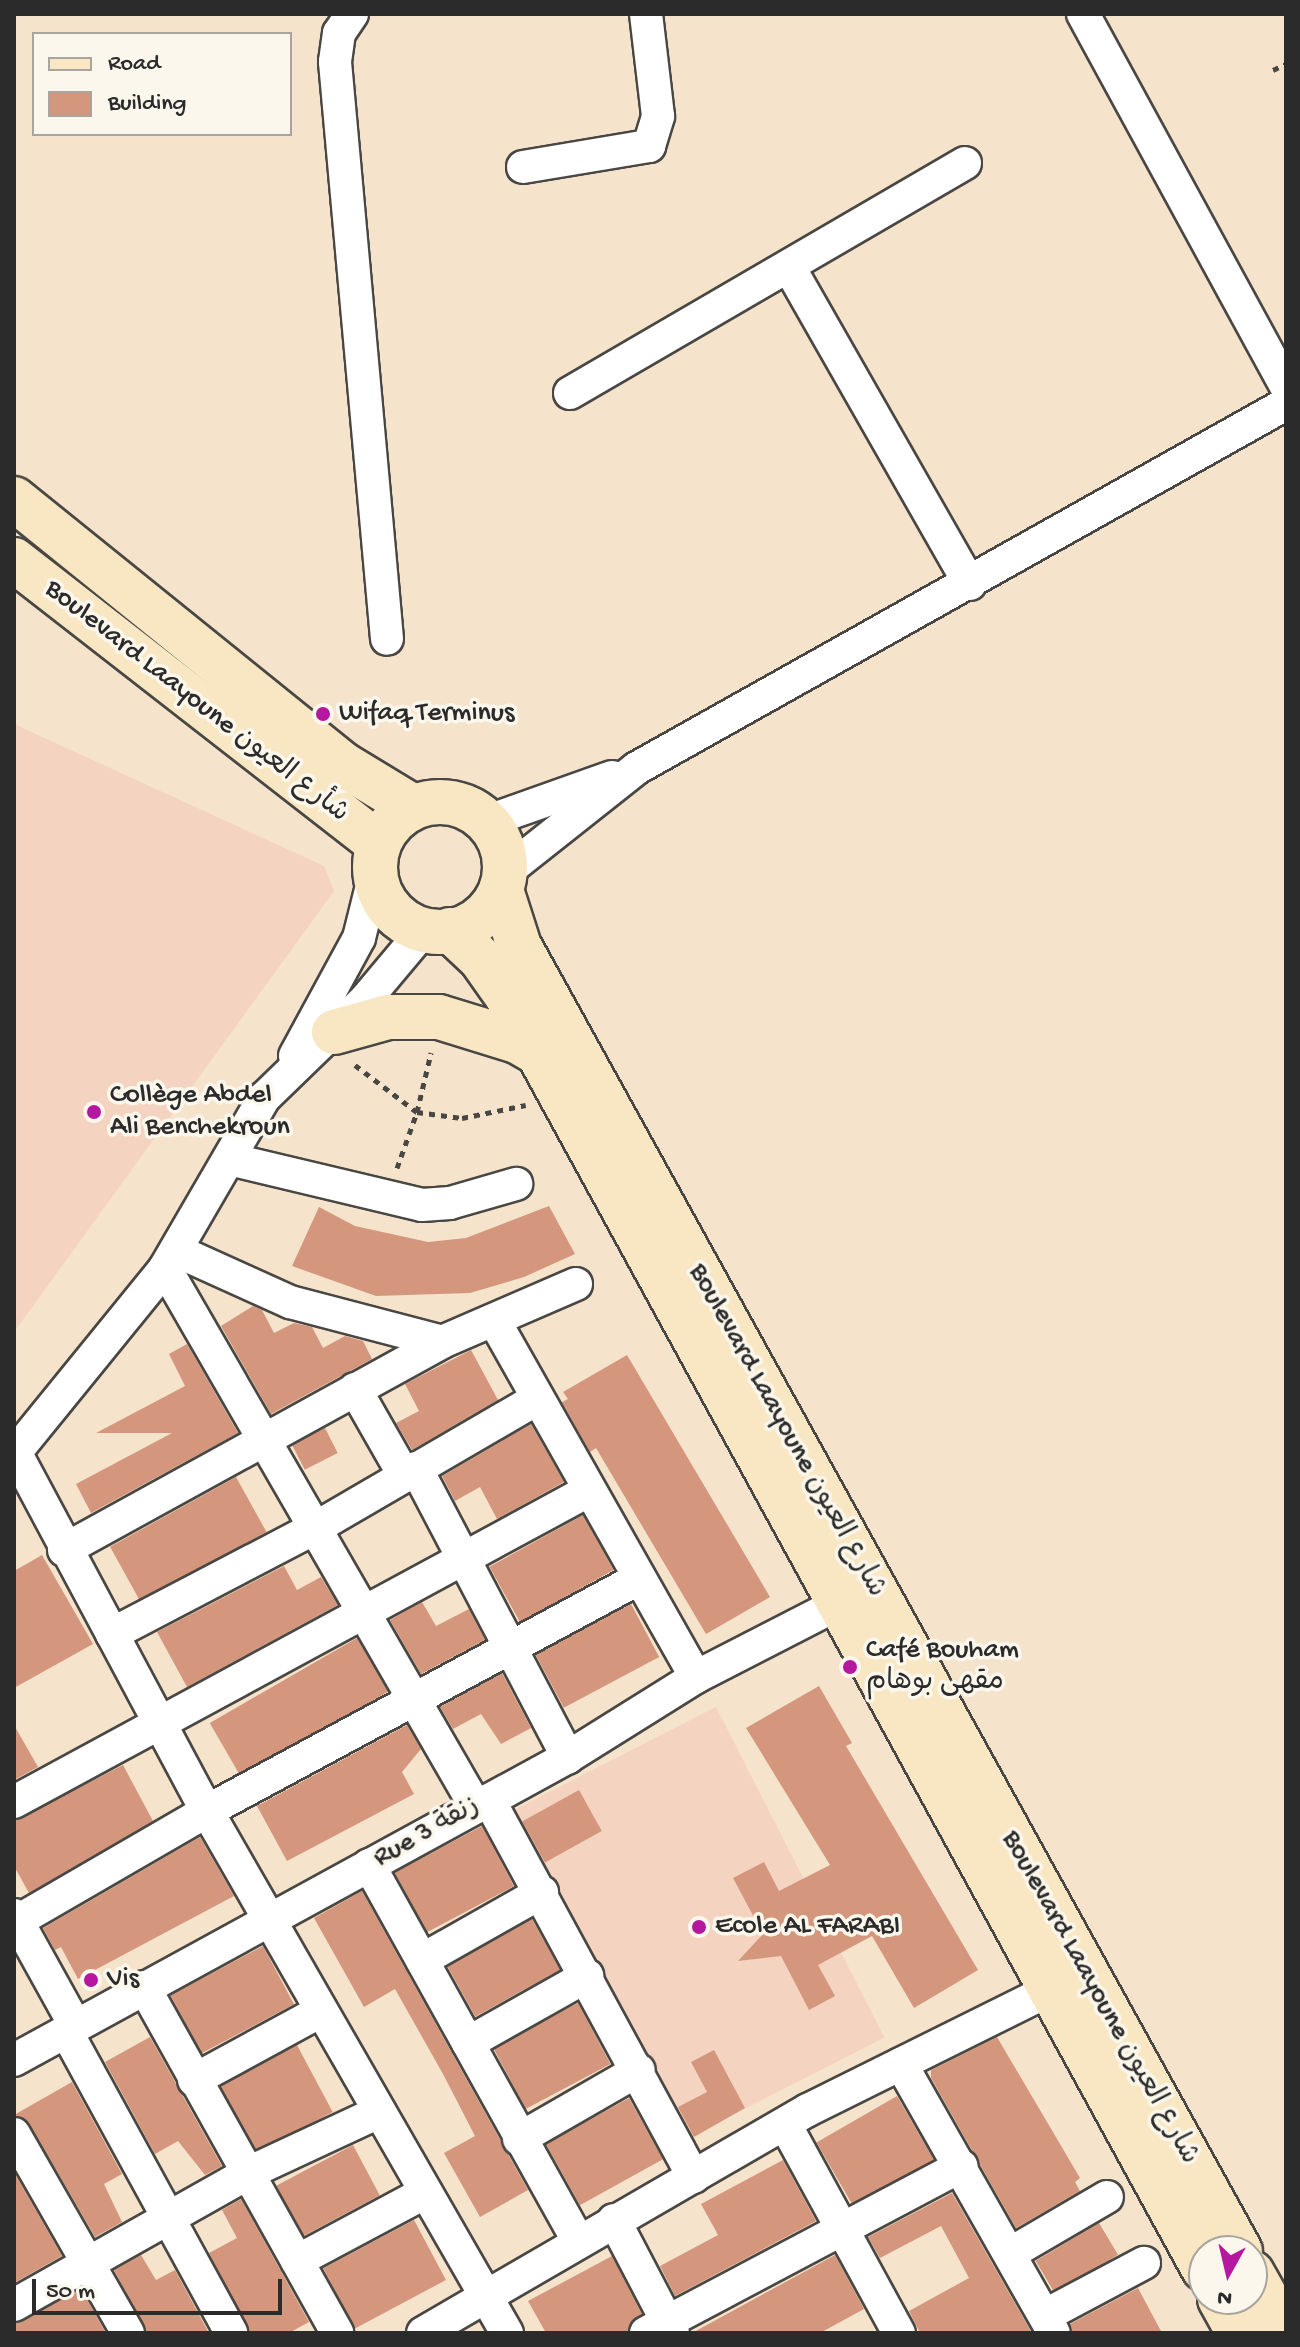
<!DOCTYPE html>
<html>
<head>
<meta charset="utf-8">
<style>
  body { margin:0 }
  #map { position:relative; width:1300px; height:2347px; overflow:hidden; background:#f6e3cc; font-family:"Gochi Hand","Playpen Sans Arabic",sans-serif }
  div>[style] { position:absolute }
  .built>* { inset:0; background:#f4d3c0; transform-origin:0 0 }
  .building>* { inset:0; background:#d4977d; transform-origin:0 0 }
  .path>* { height:5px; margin-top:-2.5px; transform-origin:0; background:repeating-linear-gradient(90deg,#494743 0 6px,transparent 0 12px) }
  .roads { filter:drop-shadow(2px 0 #494743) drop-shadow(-2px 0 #494743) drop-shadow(0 2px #494743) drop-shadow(0 -2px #494743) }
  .street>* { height:32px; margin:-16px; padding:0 16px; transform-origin:16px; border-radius:16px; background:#fff }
  .secondary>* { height:44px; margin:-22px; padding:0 22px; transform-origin:22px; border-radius:22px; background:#f9e7c3 }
  .secondary>.ring { margin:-22px; padding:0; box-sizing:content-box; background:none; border:44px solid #f9e7c3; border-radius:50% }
  .dots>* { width:22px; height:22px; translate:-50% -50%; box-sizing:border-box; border:4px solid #fbf7ec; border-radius:50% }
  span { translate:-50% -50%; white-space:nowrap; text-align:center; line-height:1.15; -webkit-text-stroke:7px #fbf7ec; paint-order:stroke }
  .street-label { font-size:28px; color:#2b2b2b }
  .poi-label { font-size:28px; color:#2b2b2b }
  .left { translate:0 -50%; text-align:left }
  .frame { position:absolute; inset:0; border:16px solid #2b2b2b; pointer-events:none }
  .legend { position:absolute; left:32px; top:32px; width:260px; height:104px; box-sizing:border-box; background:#fbf7ec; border:2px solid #a8a59f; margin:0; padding:10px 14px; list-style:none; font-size:24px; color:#2b2b2b }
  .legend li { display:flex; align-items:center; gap:16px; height:40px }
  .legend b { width:40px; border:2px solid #a8a59f }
  .north { position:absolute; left:1188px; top:2235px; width:80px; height:80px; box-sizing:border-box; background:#fbf7ec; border:2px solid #a8a59f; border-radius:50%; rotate:188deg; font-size:22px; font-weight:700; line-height:32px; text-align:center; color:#2b2b2b }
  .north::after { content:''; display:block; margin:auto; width:28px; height:36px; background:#b5179e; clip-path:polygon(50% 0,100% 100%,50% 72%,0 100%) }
  .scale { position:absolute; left:32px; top:2279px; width:250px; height:36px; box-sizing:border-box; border:4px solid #2b2b2b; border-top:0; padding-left:10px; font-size:24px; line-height:28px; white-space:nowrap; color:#2b2b2b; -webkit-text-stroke:6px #fbf7ec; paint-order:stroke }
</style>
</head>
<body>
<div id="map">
  <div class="built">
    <i style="clip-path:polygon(14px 724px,324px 866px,334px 891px,14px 1332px)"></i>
    <i style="left:716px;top:1707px;width:371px;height:235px;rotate:63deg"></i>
  </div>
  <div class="building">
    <i style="clip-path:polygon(549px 1206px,575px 1254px,524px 1277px,470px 1293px,376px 1296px,292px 1266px,319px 1207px,355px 1226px,428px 1242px,466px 1238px)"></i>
    <i style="clip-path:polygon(253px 1306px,262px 1310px,274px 1333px,294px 1323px,312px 1327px,323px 1348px,345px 1336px,363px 1341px,372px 1359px,271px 1414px,221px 1326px)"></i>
    <i style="clip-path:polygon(187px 1344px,238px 1433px,91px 1513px,76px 1484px,172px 1433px,96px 1433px,185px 1386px,169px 1354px)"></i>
    <i style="clip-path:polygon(471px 1350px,498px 1400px,412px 1450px,396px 1423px,419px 1411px,405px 1384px)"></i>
    <i style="clip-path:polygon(627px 1355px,770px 1597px,706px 1634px,596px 1448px,590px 1452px,562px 1402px,568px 1399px,563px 1392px)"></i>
    <i style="clip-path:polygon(531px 1424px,564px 1482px,497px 1519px,480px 1487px,455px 1501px,442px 1476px)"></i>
    <i style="left:325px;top:1428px;width:28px;height:37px;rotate:63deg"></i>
    <i style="left:236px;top:1477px;width:63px;height:144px;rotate:61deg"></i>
    <i style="left:583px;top:1515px;width:63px;height:107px;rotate:61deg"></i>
    <i style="clip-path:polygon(42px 1555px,93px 1644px,14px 1688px,14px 1571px)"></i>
    <i style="clip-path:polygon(284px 1566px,297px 1590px,321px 1577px,338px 1605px,187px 1687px,157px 1632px)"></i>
    <i style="clip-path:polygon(422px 1602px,436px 1626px,469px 1609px,485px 1640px,421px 1674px,390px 1620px)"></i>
    <i style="left:631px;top:1604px;width:60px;height:108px;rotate:62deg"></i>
    <i style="left:357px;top:1638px;width:62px;height:170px;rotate:60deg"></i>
    <i style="clip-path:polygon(502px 1673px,531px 1728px,501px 1744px,481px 1714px,453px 1729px,440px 1707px)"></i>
    <i style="clip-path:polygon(819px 1686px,852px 1743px,846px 1746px,978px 1970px,914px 2008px,872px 1936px,818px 1965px,835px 1996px,809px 2010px,781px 1956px,738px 1961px,763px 1934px,733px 1878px,764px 1862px,779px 1891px,830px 1865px,746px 1728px)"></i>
    <i style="clip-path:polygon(14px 1725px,38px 1767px,14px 1780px)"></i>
    <i style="clip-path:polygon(407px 1725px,421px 1749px,402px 1772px,414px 1794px,287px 1861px,257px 1806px)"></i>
    <i style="clip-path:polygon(123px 1765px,153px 1821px,29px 1893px,14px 1866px,14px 1821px)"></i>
    <i style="left:579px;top:1790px;width:47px;height:65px;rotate:61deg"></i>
    <i style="left:482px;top:1826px;width:68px;height:99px;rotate:62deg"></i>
    <i style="clip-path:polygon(200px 1837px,234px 1896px,78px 1979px,61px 1947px,55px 1950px,43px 1928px)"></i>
    <i style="clip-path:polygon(362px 1891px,528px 2190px,480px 2217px,444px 2153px,475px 2136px,443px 2074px,395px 1989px,364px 2007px,314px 1918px)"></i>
    <i style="left:532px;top:1919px;width:58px;height:97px;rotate:61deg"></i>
    <i style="left:263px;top:1946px;width:66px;height:105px;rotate:62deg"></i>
    <i style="left:578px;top:2003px;width:69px;height:96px;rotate:62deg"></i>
    <i style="clip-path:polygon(150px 2037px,222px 2166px,205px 2175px,178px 2141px,155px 2154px,105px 2062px)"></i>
    <i style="clip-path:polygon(997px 2037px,1080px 2178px,1075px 2182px,1080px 2191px,1016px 2228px,931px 2078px,931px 2070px)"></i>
    <i style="left:297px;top:2045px;width:76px;height:87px;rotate:62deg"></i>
    <i style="clip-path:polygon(714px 2050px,745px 2108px,694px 2137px,678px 2107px,707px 2092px,691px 2062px)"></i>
    <i style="clip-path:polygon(72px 2082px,122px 2174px,104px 2184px,122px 2222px,95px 2237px,30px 2125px,14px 2115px)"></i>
    <i style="left:897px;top:2096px;width:74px;height:93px;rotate:60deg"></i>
    <i style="left:629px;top:2098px;width:70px;height:95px;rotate:61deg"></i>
    <i style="left:353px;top:2145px;width:57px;height:87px;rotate:62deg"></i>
    <i style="clip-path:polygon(783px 2160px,816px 2221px,675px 2296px,660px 2266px,718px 2235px,701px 2204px)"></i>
    <i style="clip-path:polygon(14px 2172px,62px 2256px,14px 2283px)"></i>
    <i style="clip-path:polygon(952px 2193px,1032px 2333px,920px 2333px,909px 2311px,969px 2278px,941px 2226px,880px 2258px,868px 2237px)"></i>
    <i style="clip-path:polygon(241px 2199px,309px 2322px,289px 2333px,250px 2333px,209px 2253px,237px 2238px,222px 2210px)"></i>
    <i style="left:414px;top:2220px;width:68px;height:103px;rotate:62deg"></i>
    <i style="left:1099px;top:2223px;width:37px;height:74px;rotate:59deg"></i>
    <i style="clip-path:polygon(141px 2255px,156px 2280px,175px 2270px,209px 2333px,147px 2333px,114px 2270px)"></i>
    <i style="clip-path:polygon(835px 2255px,864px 2309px,820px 2333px,692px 2333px)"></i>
    <i style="clip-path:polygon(612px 2256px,642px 2314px,627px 2333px,546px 2333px,528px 2301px)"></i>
    <i style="clip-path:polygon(1138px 2288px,1162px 2333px,1073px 2333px,1070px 2324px)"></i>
    <i style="clip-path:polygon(81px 2289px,106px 2333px,14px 2333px,14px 2324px)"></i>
  </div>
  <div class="path">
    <i style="left:1273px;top:70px;width:14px;rotate:-25deg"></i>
    <i style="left:355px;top:1065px;width:78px;rotate:37.2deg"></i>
    <i style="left:417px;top:1112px;width:61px;rotate:-76.7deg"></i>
    <i style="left:397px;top:1168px;width:59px;rotate:-70.3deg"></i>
    <i style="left:417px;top:1112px;width:45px;rotate:7.6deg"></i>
    <i style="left:462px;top:1118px;width:65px;rotate:-11.5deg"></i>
  </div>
  <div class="roads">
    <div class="street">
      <i style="left:352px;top:14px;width:23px;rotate:124deg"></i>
      <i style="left:339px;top:33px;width:29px;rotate:98deg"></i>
      <i style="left:335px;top:62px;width:579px;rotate:84.85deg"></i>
      <i style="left:1083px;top:14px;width:425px;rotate:61.4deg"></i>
      <i style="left:523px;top:167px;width:128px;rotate:-9.5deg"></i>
      <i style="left:649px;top:146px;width:31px;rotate:-73deg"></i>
      <i style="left:658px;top:116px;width:103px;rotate:-96.7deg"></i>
      <i style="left:789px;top:267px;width:365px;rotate:60.3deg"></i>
      <i style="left:570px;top:393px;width:457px;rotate:-30.2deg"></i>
      <i style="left:488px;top:821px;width:132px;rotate:-19.5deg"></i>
      <i style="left:507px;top:871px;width:166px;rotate:-38.4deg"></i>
      <i style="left:637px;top:768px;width:744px;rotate:-29.29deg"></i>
      <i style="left:295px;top:1056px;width:134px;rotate:-61.5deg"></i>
      <i style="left:359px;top:938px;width:62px;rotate:-76deg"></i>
      <i style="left:229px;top:1159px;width:198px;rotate:13.4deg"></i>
      <i style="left:422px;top:1205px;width:28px;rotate:-4deg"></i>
      <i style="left:450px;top:1203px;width:69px;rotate:-16.1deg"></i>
      <i style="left:177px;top:1251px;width:124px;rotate:24.3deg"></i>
      <i style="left:290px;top:1302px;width:157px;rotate:14.7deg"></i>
      <i style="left:442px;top:1342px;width:146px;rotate:-23.4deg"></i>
      <i style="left:165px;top:1268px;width:622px;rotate:60.02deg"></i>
      <i style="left:495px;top:1322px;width:408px;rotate:60.5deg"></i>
      <i style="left:355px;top:1389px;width:99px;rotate:60.3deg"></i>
      <i style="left:15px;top:1452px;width:407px;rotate:61.9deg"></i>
      <i style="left:207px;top:1811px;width:602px;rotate:60.11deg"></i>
      <i style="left:14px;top:1454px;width:240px;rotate:-50.9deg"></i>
      <i style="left:165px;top:1268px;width:197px;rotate:-59.8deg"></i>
      <i style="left:264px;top:1098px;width:142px;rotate:-44.1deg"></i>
      <i style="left:366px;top:999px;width:89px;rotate:-50deg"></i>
      <i style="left:416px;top:1468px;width:327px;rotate:62.3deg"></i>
      <i style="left:64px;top:1550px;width:431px;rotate:-28.8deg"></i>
      <i style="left:112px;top:1634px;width:231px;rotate:-27.6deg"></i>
      <i style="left:317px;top:1527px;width:252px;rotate:-30.2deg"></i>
      <i style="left:489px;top:1800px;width:429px;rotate:61.5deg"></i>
      <i style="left:14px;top:1802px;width:653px;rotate:-28.45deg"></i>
      <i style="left:369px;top:1865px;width:430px;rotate:60.9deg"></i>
      <i style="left:14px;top:1915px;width:126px;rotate:61deg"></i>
      <i style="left:14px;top:1923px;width:223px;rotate:-30.1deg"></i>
      <i style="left:207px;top:1811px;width:491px;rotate:-28.3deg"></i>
      <i style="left:422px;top:1960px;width:138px;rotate:-29.5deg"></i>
      <i style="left:144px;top:1987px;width:396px;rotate:60.8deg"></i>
      <i style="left:66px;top:2031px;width:344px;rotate:61.3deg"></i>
      <i style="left:468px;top:2043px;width:137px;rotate:-29.4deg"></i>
      <i style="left:14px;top:2060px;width:631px;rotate:-28.68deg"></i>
      <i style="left:568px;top:1757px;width:151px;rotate:-32deg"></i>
      <i style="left:696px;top:1677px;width:160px;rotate:-27.2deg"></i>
      <i style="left:901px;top:2064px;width:309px;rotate:60.4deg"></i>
      <i style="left:194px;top:2080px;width:145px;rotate:-28.5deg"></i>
      <i style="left:786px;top:2126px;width:236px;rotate:61.4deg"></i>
      <i style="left:14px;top:2134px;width:229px;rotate:60.2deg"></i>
      <i style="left:519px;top:2139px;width:138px;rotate:-29.9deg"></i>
      <i style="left:614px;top:2220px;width:127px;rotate:62.4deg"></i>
      <i style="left:1011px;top:2253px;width:111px;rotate:-30.3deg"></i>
      <i style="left:297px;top:2261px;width:146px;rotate:-28.1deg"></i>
      <i style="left:14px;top:2305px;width:269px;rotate:-29.4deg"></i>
      <i style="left:248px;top:2173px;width:145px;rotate:-25deg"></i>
      <i style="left:1046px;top:2315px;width:111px;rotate:-28deg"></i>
      <i style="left:423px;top:2333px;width:445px;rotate:-30.1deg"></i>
      <i style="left:808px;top:2110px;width:272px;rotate:-26.4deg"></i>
      <i style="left:646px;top:2333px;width:357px;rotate:-27.9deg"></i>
    </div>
    <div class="secondary">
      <i style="left:14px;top:499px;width:424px;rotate:38.9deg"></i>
      <i style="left:344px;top:765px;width:81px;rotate:31.3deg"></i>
      <i style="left:14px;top:560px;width:461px;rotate:37.9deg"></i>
      <i class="ring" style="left:375px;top:802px;width:86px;height:86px"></i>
      <i style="left:501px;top:890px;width:59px;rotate:72.2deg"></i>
      <i style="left:519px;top:946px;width:1491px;rotate:61.08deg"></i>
      <i style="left:450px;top:930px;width:42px;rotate:43.1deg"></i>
      <i style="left:481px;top:959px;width:45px;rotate:54.9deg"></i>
      <i style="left:507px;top:996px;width:1451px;rotate:61.3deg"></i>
      <i style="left:334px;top:1032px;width:56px;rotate:-15.5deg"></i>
      <i style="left:388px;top:1017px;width:51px"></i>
      <i style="left:439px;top:1017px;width:82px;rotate:17.1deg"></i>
      <i style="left:517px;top:1041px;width:24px;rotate:30deg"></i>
      <i style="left:1252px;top:2273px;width:69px;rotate:60.5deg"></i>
      <i style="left:1220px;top:2299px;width:39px;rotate:61deg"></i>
    </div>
  </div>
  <div class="dots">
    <i style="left:323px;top:714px;background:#b5179e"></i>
    <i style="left:94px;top:1112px;background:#b5179e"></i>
    <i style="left:850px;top:1667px;background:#b5179e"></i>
    <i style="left:699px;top:1927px;background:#b5179e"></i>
    <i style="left:91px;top:1980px;background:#b5179e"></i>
  </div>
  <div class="street-label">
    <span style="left:196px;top:702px;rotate:38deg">Boulevard Laayoune شأرع العيون</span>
    <span style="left:786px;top:1431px;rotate:61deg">Boulevard Laayoune شارع العيون</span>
    <span style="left:427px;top:1833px;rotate:-29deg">Rue 3 زنقة</span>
    <span style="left:1099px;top:1998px;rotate:61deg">Boulevard Laayoune شارع العيون</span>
  </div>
  <div class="poi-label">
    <span class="left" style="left:339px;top:714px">Wifaq Terminus</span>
    <span class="left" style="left:110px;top:1112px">Collège Abdel<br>Ali Benchekroun</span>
    <span class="left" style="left:866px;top:1667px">Café Bouham<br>مقهى بوهام</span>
    <span class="left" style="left:715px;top:1927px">Ecole AL FARABI</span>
    <span class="left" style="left:107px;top:1980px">Vis</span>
  </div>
  <div class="frame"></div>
  <ul class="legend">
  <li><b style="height:10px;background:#f9e7c3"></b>Road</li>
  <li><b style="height:22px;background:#d4977d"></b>Building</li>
  </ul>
  <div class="north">N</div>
  <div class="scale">50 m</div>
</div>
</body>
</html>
